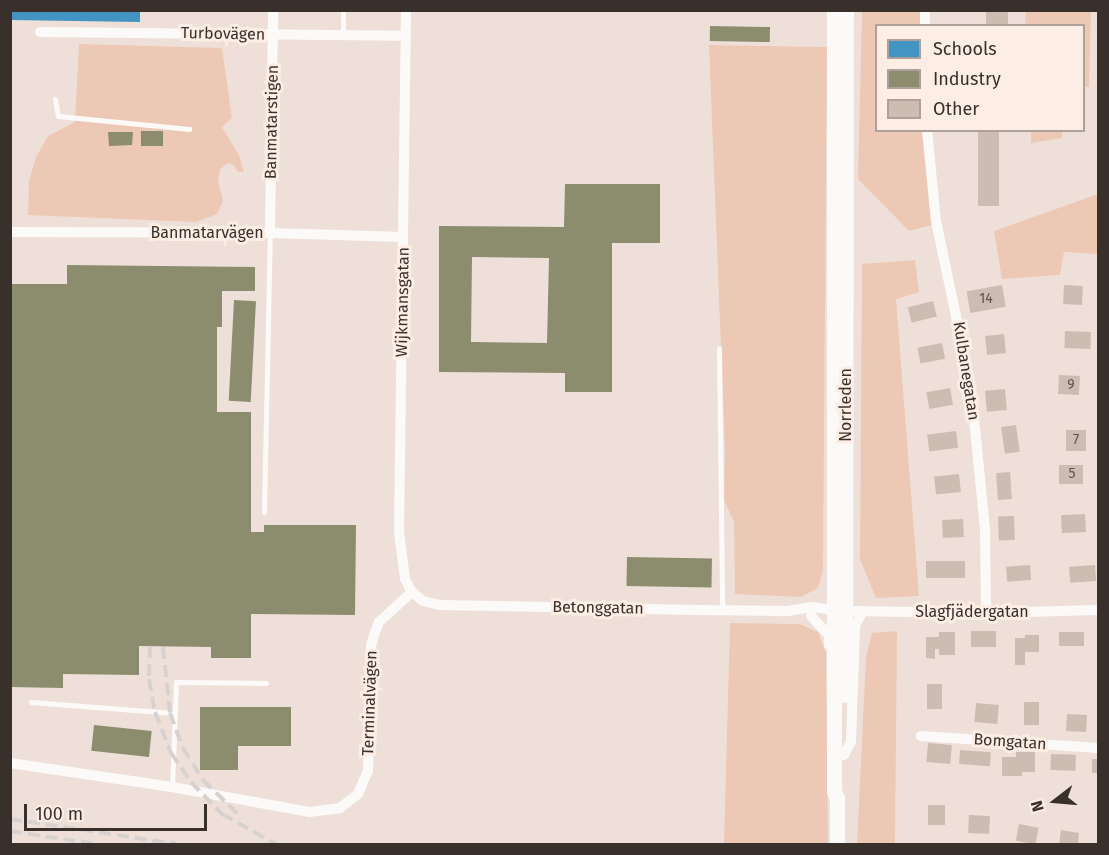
<!DOCTYPE html>
<html>
<head>
<meta charset="utf-8">
<style>
  body { margin:0 }
  #map { position:relative; width:1109px; height:855px; overflow:hidden; background:#eee0d8; font-family:"Fira Sans",sans-serif }
  div>[style] { position:absolute }
  .green>* { inset:0; background:#edc9b5 }
  .schools>* { inset:0; background:#4393c3 }
  .industry>* { inset:0; background:#8c8c6e; transform-origin:0 0 }
  .building>* { inset:0; background:#cdbcb2; transform-origin:0 0 }
  .lane>* { height:5px; margin:-2.5px; padding:0 2.5px; transform-origin:2.5px; border-radius:2.5px; background:#fcfaf9 }
  .street>* { height:10px; margin:-5px; padding:0 5px; transform-origin:5px; border-radius:5px; background:#fcfaf9 }
  .secondary>* { height:15px; margin:-7.5px; padding:0 7.5px; transform-origin:7.5px; border-radius:7.5px; background:#fcfaf9 }
  .rail>* { height:4px; margin-top:-2px; transform-origin:0; background:repeating-linear-gradient(90deg,#d7d2d0 0 12px,transparent 0 18px) }
  span { translate:-50% -50%; white-space:nowrap; text-align:center; line-height:1.15; -webkit-text-stroke:6px #fcede5; paint-order:stroke }
  .number-label { font-size:14px; color:#5f534d }
  .number-label span { -webkit-text-stroke-width:0 }
  .street-label { font-size:16px; color:#3a302b }
  .frame { position:absolute; inset:0; border:12px solid #3a302b; pointer-events:none }
  .legend { position:absolute; left:875px; top:24px; width:210px; height:108px; box-sizing:border-box; background:#fcede5; border:2px solid #aea19b; margin:0; padding:8px 10px; list-style:none; font-size:18px; color:#3a302b }
  .legend li { display:flex; align-items:center; gap:12px; height:30px }
  .legend b { width:30px; border:2px solid #aea19b }
  .north { position:absolute; left:1025px; top:771px; width:60px; height:60px; -webkit-text-stroke:4px #fcede5; paint-order:stroke; rotate:254deg; font-size:16px; font-weight:700; line-height:24px; text-align:center; color:#3a302b }
  .north::after { content:''; display:block; margin:auto; width:21px; height:27px; background:#3a302b; clip-path:polygon(50% 0,100% 100%,50% 72%,0 100%) }
  .scale { position:absolute; left:24px; top:804px; width:183px; height:27px; box-sizing:border-box; border:3px solid #3a302b; border-top:0; padding-left:8px; font-size:18px; line-height:21px; white-space:nowrap; color:#3a302b; -webkit-text-stroke:4px #fcede5; paint-order:stroke }
</style>
</head>
<body>
<div id="map">
  <div class="green">
    <i style="clip-path:polygon(862px 11px,924px 11px,924px 25px,876px 26px,876px 130px,925px 131px,932px 225px,909px 231px,858px 179px)"></i>
    <i style="clip-path:polygon(1026px 11px,1091px 11px,1089px 87px,1084px 87px,1084px 26px,1025px 25px)"></i>
    <i style="clip-path:polygon(79px 44px,222px 48px,232px 118px,222px 127px,239px 155px,244px 172px,238px 172px,234px 165px,227px 163px,220px 170px,218px 181px,223px 201px,217px 214px,196px 222px,28px 215px,29px 181px,36px 157px,48px 136px,75px 122px)"></i>
    <i style="clip-path:polygon(709px 45px,827px 47px,823px 571px,818px 588px,801px 597px,735px 594px,734px 522px,724px 500px,725px 450px)"></i>
    <i style="clip-path:polygon(1031px 131px,1062px 131px,1062px 138px,1031px 143px)"></i>
    <i style="clip-path:polygon(1098px 194px,1098px 254px,1064px 252px,1060px 275px,1002px 279px,994px 231px)"></i>
    <i style="clip-path:polygon(915px 260px,919px 292px,896px 299px,919px 596px,876px 598px,860px 559px,862px 264px)"></i>
    <i style="clip-path:polygon(730px 623px,800px 624px,818px 632px,826px 653px,828px 844px,724px 844px)"></i>
    <i style="clip-path:polygon(897px 631px,895px 844px,857px 844px,866px 657px,872px 633px)"></i>
  </div>
  <div class="schools">
    <i style="clip-path:polygon(10px 10px,140px 10px,140px 22px,10px 20px)"></i>
  </div>
  <div class="industry">
    <i style="left:710px;top:26px;width:60px;height:15px;rotate:1deg"></i>
    <i style="left:163px;top:131px;width:15px;height:22px;rotate:90deg"></i>
    <i style="clip-path:polygon(108px 132px,133px 132px,132px 145px,109px 146px)"></i>
    <i style="clip-path:polygon(evenodd,565px 184px,660px 184px,660px 243px,612px 243px,612px 392px,565px 392px,565px 373px,439px 372px,439px 226px,564px 227px,565px 184px,472px 257px,549px 258px,547px 343px,471px 342px,472px 257px)"></i>
    <i style="clip-path:polygon(67px 265px,255px 267px,255px 291px,222px 291px,222px 327px,217px 327px,217px 412px,251px 412px,251px 532px,264px 532px,264px 525px,356px 525px,355px 615px,251px 614px,251px 658px,211px 658px,211px 647px,139px 646px,139px 675px,63px 674px,63px 688px,10px 687px,10px 284px,67px 284px)"></i>
    <i style="left:234px;top:300px;width:22px;height:101px;rotate:3deg"></i>
    <i style="left:627px;top:557px;width:85px;height:29px;rotate:1deg"></i>
    <i style="clip-path:polygon(200px 707px,291px 707px,291px 746px,238px 746px,238px 770px,200px 770px)"></i>
    <i style="left:94px;top:725px;width:58px;height:26px;rotate:6deg"></i>
  </div>
  <div class="building">
    <i style="left:986px;top:10px;width:22px;height:16px"></i>
    <i style="left:978px;top:130px;width:21px;height:76px"></i>
    <i style="left:1002px;top:285px;width:22px;height:36px;rotate:80deg"></i>
    <i style="left:1064px;top:285px;width:19px;height:19px;rotate:3deg"></i>
    <i style="left:933px;top:301px;width:16px;height:26px;rotate:76deg"></i>
    <i style="left:1065px;top:331px;width:26px;height:17px;rotate:2deg"></i>
    <i style="left:1004px;top:334px;width:19px;height:19px;rotate:84deg"></i>
    <i style="left:942px;top:343px;width:16px;height:25px;rotate:79deg"></i>
    <i style="left:1059px;top:375px;width:21px;height:19px;rotate:3deg"></i>
    <i style="left:950px;top:388px;width:17px;height:24px;rotate:80deg"></i>
    <i style="left:1005px;top:389px;width:21px;height:20px;rotate:85deg"></i>
    <i style="left:1016px;top:425px;width:27px;height:15px;rotate:82deg"></i>
    <i style="left:1066px;top:430px;width:20px;height:21px"></i>
    <i style="left:956px;top:431px;width:17px;height:29px;rotate:83deg"></i>
    <i style="left:1059px;top:465px;width:24px;height:19px"></i>
    <i style="left:1010px;top:472px;width:27px;height:14px;rotate:86deg"></i>
    <i style="left:959px;top:474px;width:18px;height:25px;rotate:84deg"></i>
    <i style="left:1085px;top:514px;width:18px;height:24px;rotate:87deg"></i>
    <i style="left:1014px;top:516px;width:24px;height:16px;rotate:88deg"></i>
    <i style="left:963px;top:519px;width:18px;height:21px;rotate:87deg"></i>
    <i style="left:965px;top:561px;width:17px;height:39px;rotate:90deg"></i>
    <i style="left:1030px;top:565px;width:15px;height:24px;rotate:86deg"></i>
    <i style="left:1095px;top:565px;width:16px;height:26px;rotate:86deg"></i>
    <i style="left:971px;top:631px;width:25px;height:16px"></i>
    <i style="clip-path:polygon(939px 632px,955px 632px,955px 655px,939px 655px,939px 649px,935px 649px,935px 659px,926px 658px,926px 637px,939px 637px)"></i>
    <i style="left:1059px;top:632px;width:25px;height:14px"></i>
    <i style="clip-path:polygon(1025px 635px,1039px 635px,1039px 652px,1025px 652px,1025px 665px,1015px 665px,1015px 638px,1025px 638px)"></i>
    <i style="left:927px;top:684px;width:15px;height:25px"></i>
    <i style="left:1024px;top:702px;width:15px;height:23px"></i>
    <i style="left:976px;top:703px;width:23px;height:19px;rotate:5deg"></i>
    <i style="left:1067px;top:714px;width:20px;height:17px;rotate:3deg"></i>
    <i style="left:928px;top:743px;width:24px;height:19px;rotate:5deg"></i>
    <i style="left:960px;top:750px;width:31px;height:14px;rotate:4deg"></i>
    <i style="clip-path:polygon(1016px 752px,1035px 752px,1035px 772px,1022px 772px,1022px 776px,1002px 776px,1002px 757px,1016px 757px)"></i>
    <i style="left:1051px;top:754px;width:25px;height:16px;rotate:2deg"></i>
    <i style="left:1092px;top:759px;width:6px;height:14px"></i>
    <i style="left:928px;top:805px;width:17px;height:20px"></i>
    <i style="left:969px;top:815px;width:21px;height:18px;rotate:3deg"></i>
    <i style="left:1019px;top:824px;width:20px;height:17px;rotate:11deg"></i>
    <i style="clip-path:polygon(1061px 830px,1079px 833px,1078px 844px,1059px 844px)"></i>
  </div>
  <div class="lane">
    <i style="left:343px;top:34px;width:24px;rotate:-90deg"></i>
    <i style="left:55px;top:99px;width:17px;rotate:80deg"></i>
    <i style="left:58px;top:116px;width:132px;rotate:5.7deg"></i>
    <i style="left:719px;top:348px;width:262px;rotate:89.3deg"></i>
    <i style="left:264px;top:512px;width:279px;rotate:-88.8deg"></i>
    <i style="left:31px;top:702px;width:143px;rotate:4.4deg"></i>
    <i style="left:172px;top:787px;width:105px;rotate:-87.8deg"></i>
    <i style="left:176px;top:682px;width:90px;rotate:0.6deg"></i>
  </div>
  <div class="street">
    <i style="left:406px;top:10px;width:522px;rotate:90.77deg"></i>
    <i style="left:399px;top:532px;width:47px;rotate:82.7deg"></i>
    <i style="left:405px;top:579px;width:15px;rotate:62deg"></i>
    <i style="left:412px;top:592px;width:14px;rotate:39deg"></i>
    <i style="left:423px;top:601px;width:17px;rotate:13deg"></i>
    <i style="left:440px;top:605px;width:257px;rotate:1.1deg"></i>
    <i style="left:697px;top:610px;width:91px;rotate:0.6deg"></i>
    <i style="left:788px;top:611px;width:23px;rotate:-10deg"></i>
    <i style="left:811px;top:607px;width:35px;rotate:7deg"></i>
    <i style="left:846px;top:611px;width:140px;rotate:0.8deg"></i>
    <i style="left:986px;top:613px;width:112px;rotate:-1.5deg"></i>
    <i style="left:925px;top:26px;width:16px;rotate:-90deg"></i>
    <i style="left:40px;top:32px;width:365px;rotate:0.6deg"></i>
    <i style="left:927px;top:130px;width:91px;rotate:84.4deg"></i>
    <i style="left:936px;top:221px;width:170px;rotate:78.1deg"></i>
    <i style="left:971px;top:387px;width:143px;rotate:84.4deg"></i>
    <i style="left:985px;top:529px;width:84px;rotate:89.3deg"></i>
    <i style="left:10px;top:232px;width:260px;rotate:0.2deg"></i>
    <i style="left:270px;top:233px;width:133px;rotate:1.7deg"></i>
    <i style="left:270px;top:233px;width:223px;rotate:-89.2deg"></i>
    <i style="left:811px;top:616px;width:26px;rotate:47deg"></i>
    <i style="left:829px;top:635px;width:10px;rotate:90deg"></i>
    <i style="left:921px;top:736px;width:177px;rotate:3.9deg"></i>
    <i style="left:844px;top:755px;width:15px;rotate:-62deg"></i>
    <i style="left:851px;top:742px;width:116px;rotate:-88deg"></i>
    <i style="left:855px;top:626px;width:17px;rotate:-62deg"></i>
    <i style="left:10px;top:763px;width:164px;rotate:8.4deg"></i>
    <i style="left:172px;top:787px;width:139px;rotate:10.3deg"></i>
    <i style="left:309px;top:812px;width:31px;rotate:-7deg"></i>
    <i style="left:340px;top:808px;width:23px;rotate:-38deg"></i>
    <i style="left:358px;top:794px;width:26px;rotate:-67deg"></i>
    <i style="left:368px;top:770px;width:124px;rotate:-88.6deg"></i>
    <i style="left:371px;top:646px;width:15px;rotate:-74deg"></i>
    <i style="left:375px;top:632px;width:11px;rotate:-68deg"></i>
    <i style="left:379px;top:622px;width:45px;rotate:-42.3deg"></i>
  </div>
  <div class="secondary">
    <i style="left:834px;top:10px;width:781px;rotate:90deg"></i>
    <i style="left:834px;top:791px;width:8px;rotate:67deg"></i>
    <i style="left:837px;top:798px;width:46px;rotate:90deg"></i>
    <i style="left:845px;top:695px;width:685px;rotate:-89.92deg"></i>
  </div>
  <div class="rail">
    <i style="left:150px;top:646px;width:33px;rotate:92deg"></i>
    <i style="left:149px;top:679px;width:34px;rotate:80deg"></i>
    <i style="left:155px;top:712px;width:44px;rotate:68.7deg"></i>
    <i style="left:171px;top:753px;width:35px;rotate:55deg"></i>
    <i style="left:191px;top:782px;width:45px;rotate:45.9deg"></i>
    <i style="left:222px;top:814px;width:62px;rotate:29.1deg"></i>
    <i style="left:163px;top:647px;width:66px;rotate:83.9deg"></i>
    <i style="left:170px;top:713px;width:37px;rotate:70deg"></i>
    <i style="left:183px;top:748px;width:38px;rotate:58deg"></i>
    <i style="left:203px;top:780px;width:54px;rotate:44.3deg"></i>
    <i style="left:10px;top:819px;width:169px;rotate:8.5deg"></i>
    <i style="left:10px;top:831px;width:87px;rotate:8.6deg"></i>
  </div>
  <div class="number-label">
    <span style="left:986px;top:299px">14</span>
    <span style="left:1071px;top:385px">9</span>
    <span style="left:1076px;top:440px">7</span>
    <span style="left:1072px;top:474px">5</span>
  </div>
  <div class="street-label">
    <span style="left:223px;top:34px;rotate:1deg">Turbovägen</span>
    <span style="left:272px;top:122px;rotate:-89deg">Banmatarstigen</span>
    <span style="left:207px;top:233px">Banmatarvägen</span>
    <span style="left:403px;top:302px;rotate:-89deg">Wijkmansgatan</span>
    <span style="left:966px;top:371px;rotate:81deg">Kulbanegatan</span>
    <span style="left:846px;top:405px;rotate:-90deg">Norrleden</span>
    <span style="left:598px;top:608px;rotate:1deg">Betonggatan</span>
    <span style="left:972px;top:612px">Slagfjädergatan</span>
    <span style="left:370px;top:703px;rotate:-88deg">Terminalvägen</span>
    <span style="left:1010px;top:742px;rotate:4deg">Bomgatan</span>
  </div>
  <div class="frame"></div>
  <ul class="legend">
  <li><b style="height:16px;background:#4393c3"></b>Schools</li>
  <li><b style="height:16px;background:#8c8c6e"></b>Industry</li>
  <li><b style="height:16px;background:#cdbcb2"></b>Other</li>
  </ul>
  <div class="north">N</div>
  <div class="scale">100 m</div>
</div>
</body>
</html>
